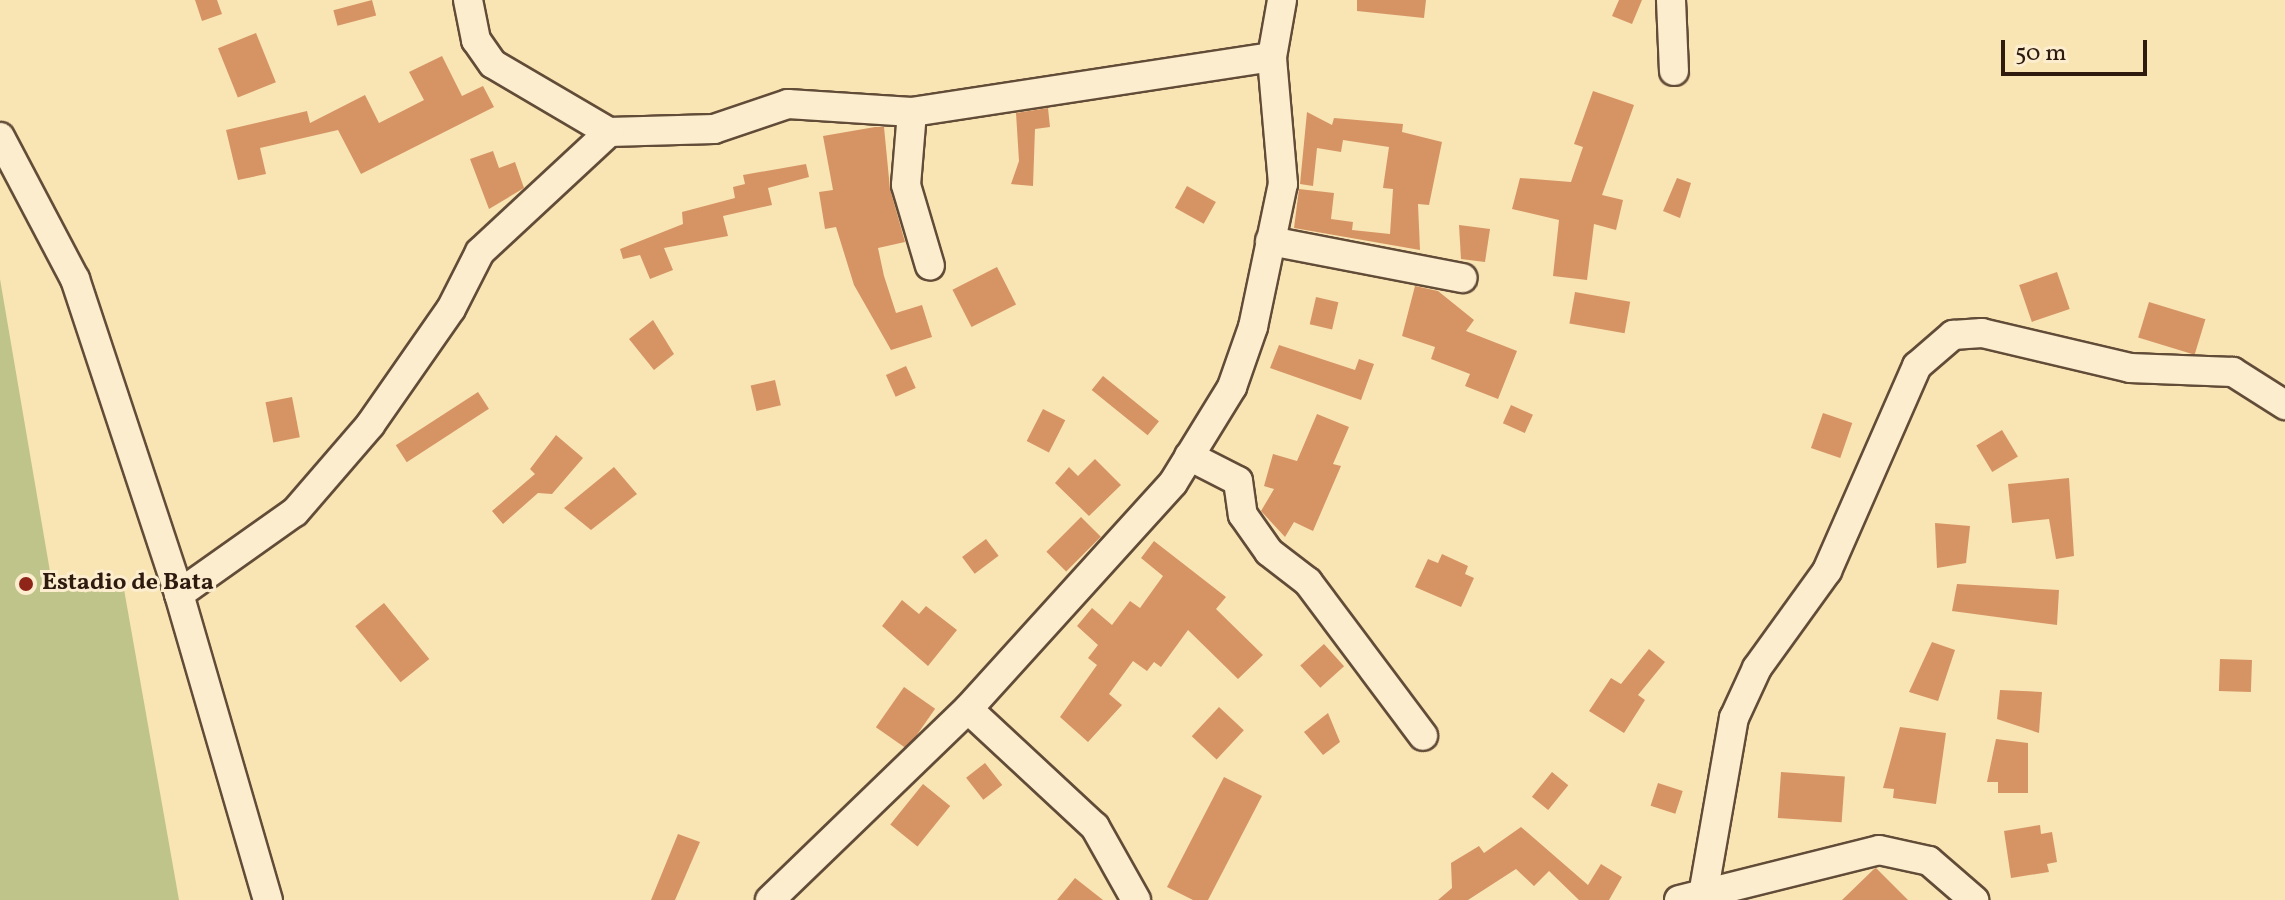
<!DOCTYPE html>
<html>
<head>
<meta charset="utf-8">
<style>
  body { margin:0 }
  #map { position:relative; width:2285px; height:900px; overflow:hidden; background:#f9e4b4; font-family:Vollkorn,serif }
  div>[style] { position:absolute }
  .green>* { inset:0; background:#bfc48b }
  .building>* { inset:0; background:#d69464; transform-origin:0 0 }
  .roads { filter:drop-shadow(2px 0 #624c38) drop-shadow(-2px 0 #624c38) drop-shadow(0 2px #624c38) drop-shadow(0 -2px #624c38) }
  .minor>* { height:28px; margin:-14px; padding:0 14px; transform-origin:14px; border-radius:14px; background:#fbedce }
  .dots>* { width:22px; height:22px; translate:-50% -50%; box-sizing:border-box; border:4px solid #fbedce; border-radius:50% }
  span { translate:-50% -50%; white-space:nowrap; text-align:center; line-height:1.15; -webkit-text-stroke:6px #fbedce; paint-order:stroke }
  .poi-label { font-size:24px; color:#2f1a0f; font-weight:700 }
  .left { translate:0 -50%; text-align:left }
  .scale { position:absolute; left:2001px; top:40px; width:146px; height:36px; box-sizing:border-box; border:4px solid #2f1a0f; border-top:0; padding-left:10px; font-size:24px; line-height:28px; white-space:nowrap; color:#2f1a0f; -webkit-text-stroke:6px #fbedce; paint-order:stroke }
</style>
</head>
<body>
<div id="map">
  <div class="green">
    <i style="clip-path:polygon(0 279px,53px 589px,122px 578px,179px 900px,0 900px)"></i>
  </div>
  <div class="building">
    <i style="clip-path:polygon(195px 0,217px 0,222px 14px,202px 21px)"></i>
    <i style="left:372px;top:0;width:16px;height:40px;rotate:75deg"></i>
    <i style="clip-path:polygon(1357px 0,1426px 0,1424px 18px,1357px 11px)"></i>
    <i style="clip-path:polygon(1619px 0,1642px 0,1632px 24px,1612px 16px)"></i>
    <i style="left:256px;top:33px;width:53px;height:41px;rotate:68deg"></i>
    <i style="clip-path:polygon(442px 56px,462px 96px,483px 86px,494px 107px,361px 174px,338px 130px,260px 148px,266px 174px,238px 180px,226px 130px,307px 111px,310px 123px,365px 95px,379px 123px,424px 100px,409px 72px)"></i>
    <i style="clip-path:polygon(1593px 91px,1634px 105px,1602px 195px,1623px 200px,1616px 230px,1594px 224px,1587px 280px,1553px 276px,1559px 220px,1512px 209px,1520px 178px,1571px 182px,1583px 147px,1574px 144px)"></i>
    <i style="clip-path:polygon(1048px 108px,1050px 127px,1035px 129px,1033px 186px,1011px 184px,1019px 161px,1016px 113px)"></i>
    <i style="clip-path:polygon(1307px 112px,1332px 125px,1334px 118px,1403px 124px,1402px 132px,1442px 142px,1429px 205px,1418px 204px,1420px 250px,1294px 228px,1299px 189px,1334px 193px,1331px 219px,1353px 222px,1352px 230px,1390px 234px,1393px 189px,1383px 188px,1389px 147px,1343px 140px,1341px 152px,1317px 148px,1313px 186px,1300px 184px)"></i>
    <i style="clip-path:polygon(875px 127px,884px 127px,890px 189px,905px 242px,878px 248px,884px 276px,896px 313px,922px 305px,932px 337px,891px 350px,854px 285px,836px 227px,825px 229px,819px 192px,833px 190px,823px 136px)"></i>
    <i style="clip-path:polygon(493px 151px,499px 168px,515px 162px,524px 188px,489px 209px,470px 159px)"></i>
    <i style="clip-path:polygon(806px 164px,809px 177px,768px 188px,772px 205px,723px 216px,728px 236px,664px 248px,673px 270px,650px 279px,640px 255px,623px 259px,620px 249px,683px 224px,682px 212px,735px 198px,733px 187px,745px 184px,743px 175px)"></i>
    <i style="clip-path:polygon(1677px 178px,1691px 183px,1680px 218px,1663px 211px)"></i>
    <i style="left:1187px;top:186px;width:33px;height:25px;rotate:29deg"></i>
    <i style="clip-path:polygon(1459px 225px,1490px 229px,1485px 262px,1461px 259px)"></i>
    <i style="left:997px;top:267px;width:42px;height:50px;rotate:63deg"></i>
    <i style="left:2057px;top:272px;width:39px;height:40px;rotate:71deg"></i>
    <i style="clip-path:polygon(1415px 286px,1438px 291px,1474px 320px,1466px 331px,1517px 351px,1498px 399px,1465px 386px,1470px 374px,1431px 359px,1435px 347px,1402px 336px)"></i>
    <i style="left:1575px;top:292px;width:56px;height:32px;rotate:10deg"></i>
    <i style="left:1316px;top:297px;width:23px;height:28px;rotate:13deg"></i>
    <i style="left:2149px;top:302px;width:59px;height:37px;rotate:17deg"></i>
    <i style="clip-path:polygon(653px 320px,674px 354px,654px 370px,629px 339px)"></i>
    <i style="clip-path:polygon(1279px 345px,1355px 370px,1359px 359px,1374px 364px,1361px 400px,1270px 368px)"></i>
    <i style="left:906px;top:366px;width:24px;height:22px;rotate:66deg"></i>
    <i style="left:1103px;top:376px;width:72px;height:18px;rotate:39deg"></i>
    <i style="left:775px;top:380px;width:26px;height:25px;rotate:77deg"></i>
    <i style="left:478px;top:392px;width:20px;height:98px;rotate:57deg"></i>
    <i style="left:292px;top:397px;width:41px;height:27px;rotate:79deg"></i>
    <i style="left:1511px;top:405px;width:24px;height:20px;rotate:24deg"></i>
    <i style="left:1043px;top:409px;width:25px;height:36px;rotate:27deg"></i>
    <i style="left:1823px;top:413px;width:31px;height:37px;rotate:19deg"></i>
    <i style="clip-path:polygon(1317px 414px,1349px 427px,1333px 464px,1341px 466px,1313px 531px,1294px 522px,1285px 537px,1261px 511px,1274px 489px,1264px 486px,1273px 454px,1297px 461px)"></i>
    <i style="left:2002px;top:430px;width:31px;height:30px;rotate:59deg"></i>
    <i style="clip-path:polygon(556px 435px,583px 458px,552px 494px,538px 493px,503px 524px,492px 511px,535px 474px,530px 469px)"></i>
    <i style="clip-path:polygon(1095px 459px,1121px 485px,1089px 516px,1055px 483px,1069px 467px,1078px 476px)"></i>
    <i style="clip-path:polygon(614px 467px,637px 494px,591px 530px,564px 508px)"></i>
    <i style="clip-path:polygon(2069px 478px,2074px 556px,2056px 559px,2049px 519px,2012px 523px,2008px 484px)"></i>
    <i style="left:1081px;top:517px;width:28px;height:49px;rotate:45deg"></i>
    <i style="clip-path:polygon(1935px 523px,1970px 526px,1966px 563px,1937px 568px)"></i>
    <i style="left:986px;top:539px;width:21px;height:30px;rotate:53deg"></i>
    <i style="clip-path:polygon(1154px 541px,1226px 597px,1216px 609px,1263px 655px,1238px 679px,1188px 630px,1161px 667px,1154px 662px,1147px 671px,1133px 661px,1109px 694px,1122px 705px,1088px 742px,1060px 717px,1097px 665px,1088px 658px,1098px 645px,1077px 626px,1092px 608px,1112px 625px,1130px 601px,1140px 608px,1163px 576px,1141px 558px)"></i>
    <i style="clip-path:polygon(1442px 554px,1468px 566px,1465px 574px,1474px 578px,1461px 607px,1415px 587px,1428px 559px,1438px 563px)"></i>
    <i style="clip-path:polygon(1957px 584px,2059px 590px,2057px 625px,1952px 611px)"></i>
    <i style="clip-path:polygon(902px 600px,919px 614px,926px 606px,957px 630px,928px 666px,882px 626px)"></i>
    <i style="left:384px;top:603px;width:72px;height:37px;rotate:51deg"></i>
    <i style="clip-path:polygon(1932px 642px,1955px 650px,1938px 701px,1909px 692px)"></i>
    <i style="left:1324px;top:644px;width:30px;height:32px;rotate:48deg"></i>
    <i style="clip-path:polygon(1649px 649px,1665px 662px,1638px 695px,1645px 700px,1624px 733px,1589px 711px,1611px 678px,1621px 684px)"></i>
    <i style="left:2220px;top:659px;width:32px;height:32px;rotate:2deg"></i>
    <i style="left:904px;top:687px;width:38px;height:49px;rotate:35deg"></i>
    <i style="clip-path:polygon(2000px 690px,2042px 692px,2039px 733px,1997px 719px)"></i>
    <i style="left:1219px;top:707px;width:34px;height:40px;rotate:43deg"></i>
    <i style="clip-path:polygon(1328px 713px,1340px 742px,1323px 755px,1304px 732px)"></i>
    <i style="clip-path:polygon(1900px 727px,1946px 733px,1936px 804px,1893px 798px,1894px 789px,1883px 788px)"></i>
    <i style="clip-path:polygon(1996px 739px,2028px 743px,2028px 793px,1998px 793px,1998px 782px,1987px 782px)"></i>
    <i style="left:985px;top:763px;width:28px;height:24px;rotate:52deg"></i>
    <i style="left:1552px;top:772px;width:21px;height:32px;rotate:39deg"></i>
    <i style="left:1781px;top:772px;width:64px;height:46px;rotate:4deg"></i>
    <i style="clip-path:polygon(1224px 777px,1262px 796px,1208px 900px,1193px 900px,1167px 887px)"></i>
    <i style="left:1658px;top:783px;width:26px;height:24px;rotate:18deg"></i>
    <i style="left:923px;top:784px;width:35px;height:52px;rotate:39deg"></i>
    <i style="clip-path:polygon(2040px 825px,2041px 834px,2052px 832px,2057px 862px,2047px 864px,2049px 872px,2011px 878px,2004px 831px)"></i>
    <i style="clip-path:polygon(1521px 827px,1588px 885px,1601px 864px,1622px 877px,1609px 900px,1579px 900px,1549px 871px,1534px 886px,1516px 869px,1468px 900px,1438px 900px,1452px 888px,1451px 863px,1479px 846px,1484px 853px)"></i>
    <i style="clip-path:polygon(678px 834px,700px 842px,675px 900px,651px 900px)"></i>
    <i style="clip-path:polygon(1876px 868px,1908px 900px,1842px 900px,1874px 869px)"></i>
    <i style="clip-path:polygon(1075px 878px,1103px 900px,1057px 900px)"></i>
  </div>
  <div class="roads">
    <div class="minor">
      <i style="left:468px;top:0;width:41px;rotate:78.7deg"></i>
      <i style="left:476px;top:40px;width:29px;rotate:55deg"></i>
      <i style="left:493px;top:64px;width:134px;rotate:30.4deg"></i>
      <i style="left:609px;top:132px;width:105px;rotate:-1.6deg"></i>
      <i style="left:714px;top:129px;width:78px;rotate:-18.7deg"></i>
      <i style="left:788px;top:104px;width:124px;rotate:3.7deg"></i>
      <i style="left:912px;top:112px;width:364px;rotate:-8.7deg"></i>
      <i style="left:1671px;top:0;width:71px;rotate:87.6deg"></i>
      <i style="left:912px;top:112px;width:73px;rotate:94.7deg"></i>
      <i style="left:906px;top:185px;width:84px;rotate:73.5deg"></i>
      <i style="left:0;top:137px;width:161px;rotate:62.2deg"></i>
      <i style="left:75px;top:279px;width:332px;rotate:71.7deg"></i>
      <i style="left:179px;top:594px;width:319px;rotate:73.8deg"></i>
      <i style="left:1270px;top:241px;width:196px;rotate:10.9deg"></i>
      <i style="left:1189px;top:456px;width:55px;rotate:27deg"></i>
      <i style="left:1238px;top:481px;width:34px;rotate:82deg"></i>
      <i style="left:1243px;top:515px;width:45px;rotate:54.9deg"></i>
      <i style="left:1269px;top:552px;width:49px;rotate:37.6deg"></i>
      <i style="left:1308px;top:582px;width:192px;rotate:53.2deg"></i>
      <i style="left:179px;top:594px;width:142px;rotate:-35.3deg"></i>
      <i style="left:295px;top:512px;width:115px;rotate:-49.2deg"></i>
      <i style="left:370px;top:425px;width:141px;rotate:-55.1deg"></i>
      <i style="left:451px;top:309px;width:64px;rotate:-63deg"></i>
      <i style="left:480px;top:252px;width:176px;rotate:-42.9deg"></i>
      <i style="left:1703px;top:895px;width:180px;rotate:-80.1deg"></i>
      <i style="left:1734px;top:718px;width:55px;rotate:-65.3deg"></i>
      <i style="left:1757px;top:668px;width:120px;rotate:-54.2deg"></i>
      <i style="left:1827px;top:571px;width:224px;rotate:-66.3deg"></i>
      <i style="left:1917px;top:366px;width:48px;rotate:-40.7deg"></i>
      <i style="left:1953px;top:335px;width:29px;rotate:-4deg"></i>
      <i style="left:1982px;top:333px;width:152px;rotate:13.3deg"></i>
      <i style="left:2130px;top:368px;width:103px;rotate:2.2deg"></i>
      <i style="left:2233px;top:372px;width:62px;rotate:32.4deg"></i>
      <i style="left:770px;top:900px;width:275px;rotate:-44deg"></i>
      <i style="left:1136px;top:900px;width:84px;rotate:-119.3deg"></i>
      <i style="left:1095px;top:827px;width:173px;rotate:-137.1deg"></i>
      <i style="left:968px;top:709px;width:305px;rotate:-47.8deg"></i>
      <i style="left:1173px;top:483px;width:113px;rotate:-58.4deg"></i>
      <i style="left:1232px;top:387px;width:64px;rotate:-70.7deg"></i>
      <i style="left:1253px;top:327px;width:146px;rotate:-78.2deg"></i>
      <i style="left:1283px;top:184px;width:127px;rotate:-95deg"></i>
      <i style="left:1272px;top:57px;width:58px;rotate:-80deg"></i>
      <i style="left:1679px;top:900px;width:206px;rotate:-14deg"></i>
      <i style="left:1879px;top:850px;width:51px;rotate:12.4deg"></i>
      <i style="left:1929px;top:861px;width:60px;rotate:40.9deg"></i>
    </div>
  </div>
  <div class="dots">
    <i style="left:26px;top:584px;background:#8f2418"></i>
  </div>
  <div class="poi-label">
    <span class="left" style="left:42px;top:584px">Estadio de Bata</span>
  </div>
  <div class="scale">50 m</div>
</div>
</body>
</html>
